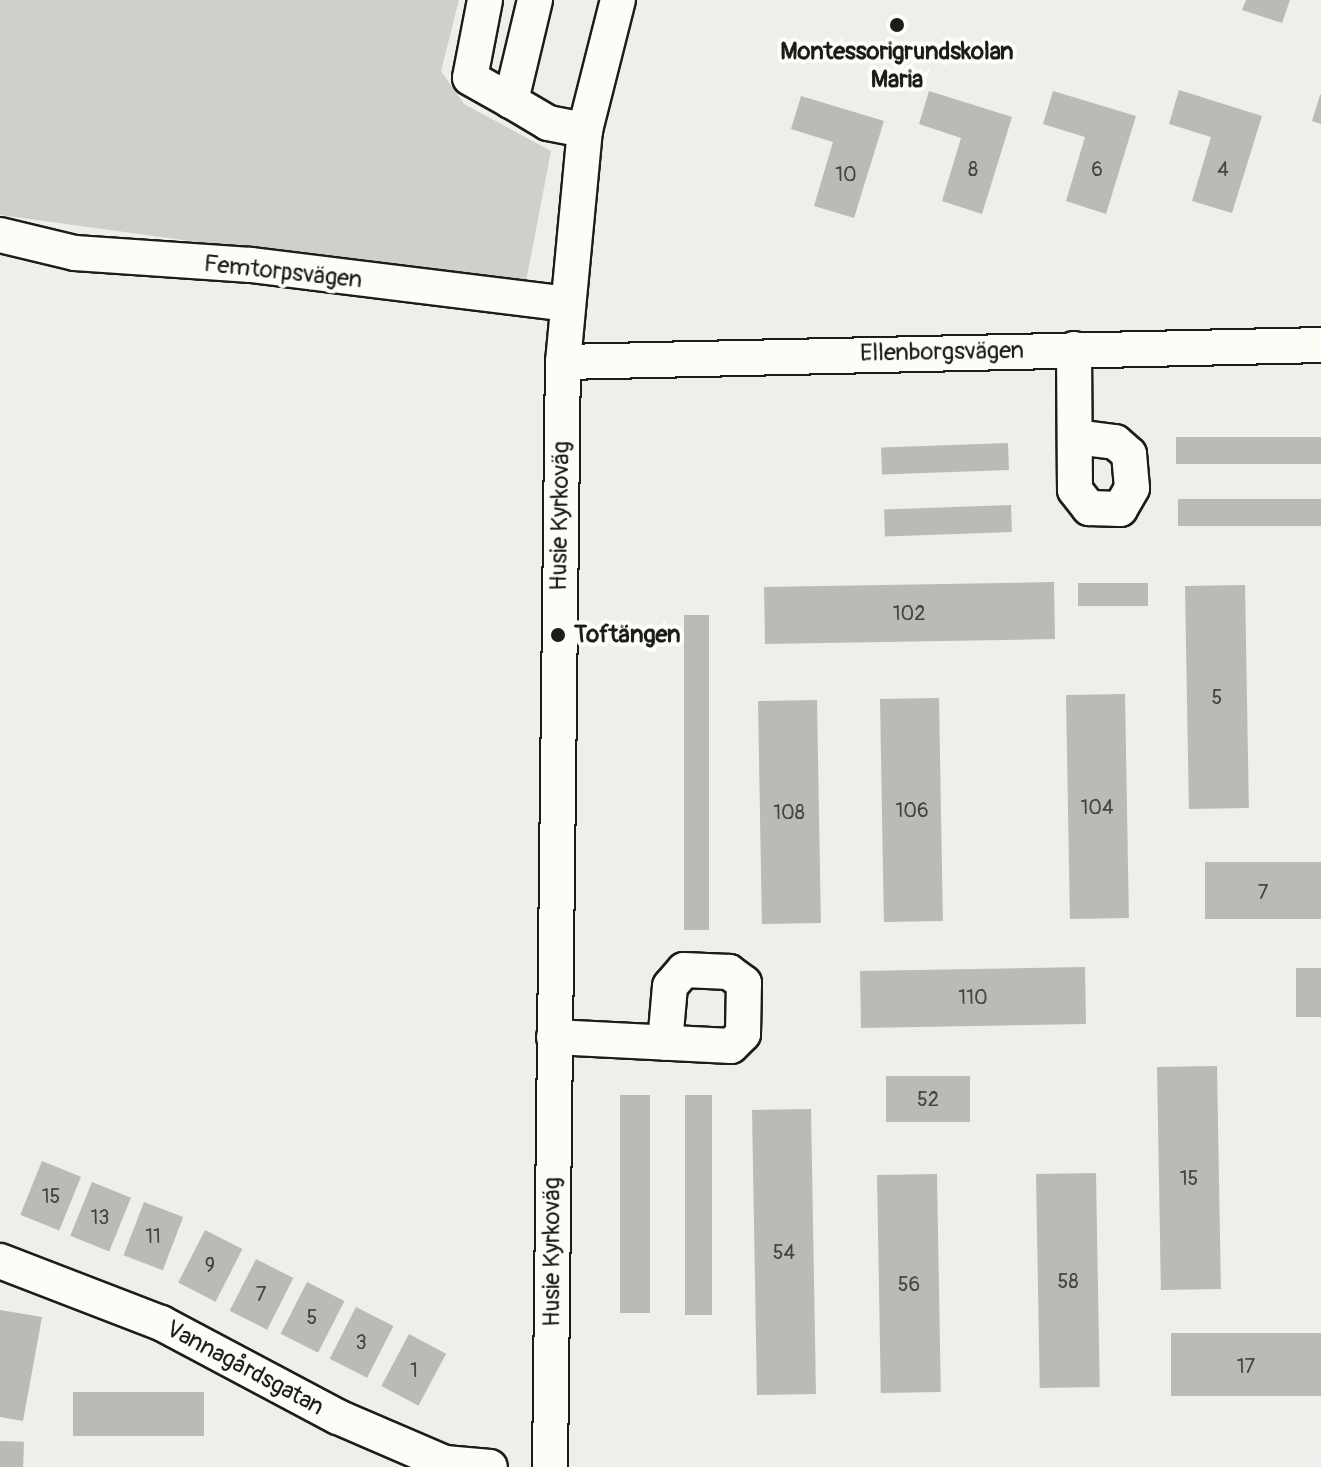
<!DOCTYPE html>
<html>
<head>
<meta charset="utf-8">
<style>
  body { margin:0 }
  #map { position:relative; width:1321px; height:1467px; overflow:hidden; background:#f0eeea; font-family:Pangolin,sans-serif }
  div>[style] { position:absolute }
  .green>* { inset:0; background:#d0cfcc }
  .building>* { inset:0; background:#bbbab6; transform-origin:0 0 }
  .roads { filter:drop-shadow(2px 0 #1c1c1c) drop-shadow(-2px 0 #1c1c1c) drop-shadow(0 2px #1c1c1c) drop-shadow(0 -2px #1c1c1c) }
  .minor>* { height:34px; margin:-17px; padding:0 17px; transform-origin:17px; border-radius:17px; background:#fdfcf7 }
  .dots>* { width:22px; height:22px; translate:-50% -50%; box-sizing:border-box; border:4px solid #fdfcf7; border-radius:50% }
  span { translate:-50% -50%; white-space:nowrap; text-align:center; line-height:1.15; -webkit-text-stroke:8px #fdfcf7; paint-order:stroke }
  .number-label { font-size:20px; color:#444442 }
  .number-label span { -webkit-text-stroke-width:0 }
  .poi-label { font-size:24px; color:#1c1c1c; font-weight:700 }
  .left { translate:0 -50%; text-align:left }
  .street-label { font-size:24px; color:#1c1c1c }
</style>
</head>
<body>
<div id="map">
  <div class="green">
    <i style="clip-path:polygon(0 0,459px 0,441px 71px,464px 104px,551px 151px,525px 287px,0 215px)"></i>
  </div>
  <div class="building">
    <i style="clip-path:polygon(1246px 0,1290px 0,1282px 23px,1242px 10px)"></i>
    <i style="clip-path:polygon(1179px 90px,1262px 116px,1232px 213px,1192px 201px,1211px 137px,1169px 124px)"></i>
    <i style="clip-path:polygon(929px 91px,1012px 117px,982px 214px,942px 201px,961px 138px,919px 124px)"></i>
    <i style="clip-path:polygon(1053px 91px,1136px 116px,1106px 214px,1066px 201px,1085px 137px,1043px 124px)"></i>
    <i style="clip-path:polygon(1320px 95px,1321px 95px,1321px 124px,1312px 121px)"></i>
    <i style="clip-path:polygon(801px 96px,884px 121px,854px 218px,814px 206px,833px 142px,791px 129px)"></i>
    <i style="left:1321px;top:437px;width:27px;height:145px;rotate:90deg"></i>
    <i style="left:1008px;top:443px;width:27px;height:127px;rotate:88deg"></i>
    <i style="left:1321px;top:499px;width:27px;height:143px;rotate:90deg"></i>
    <i style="left:1011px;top:505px;width:27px;height:127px;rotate:88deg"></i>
    <i style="left:1054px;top:582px;width:57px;height:290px;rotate:89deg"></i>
    <i style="left:1148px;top:583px;width:23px;height:70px;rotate:90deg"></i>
    <i style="left:1245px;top:585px;width:223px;height:60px;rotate:89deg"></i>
    <i style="left:684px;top:615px;width:25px;height:315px"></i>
    <i style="left:1125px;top:694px;width:224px;height:59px;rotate:89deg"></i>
    <i style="left:939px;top:698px;width:223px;height:59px;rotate:89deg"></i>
    <i style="left:817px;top:700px;width:223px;height:59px;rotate:89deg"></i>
    <i style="left:1321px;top:862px;width:57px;height:116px;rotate:90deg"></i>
    <i style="left:1085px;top:967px;width:57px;height:225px;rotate:89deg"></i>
    <i style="left:1296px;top:968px;width:25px;height:49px"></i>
    <i style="left:1217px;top:1066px;width:223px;height:60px;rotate:89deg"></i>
    <i style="left:970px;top:1076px;width:46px;height:84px;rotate:90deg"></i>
    <i style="left:620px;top:1095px;width:30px;height:218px"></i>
    <i style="left:685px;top:1095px;width:27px;height:220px"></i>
    <i style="left:811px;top:1109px;width:285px;height:59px;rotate:89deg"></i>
    <i style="left:42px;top:1161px;width:42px;height:58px;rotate:22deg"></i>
    <i style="left:1096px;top:1173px;width:214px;height:60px;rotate:89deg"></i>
    <i style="left:937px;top:1174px;width:218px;height:60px;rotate:89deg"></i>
    <i style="left:92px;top:1182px;width:42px;height:58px;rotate:22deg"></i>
    <i style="left:144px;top:1202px;width:42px;height:57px;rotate:21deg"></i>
    <i style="left:205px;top:1230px;width:42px;height:59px;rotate:27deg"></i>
    <i style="left:256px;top:1259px;width:42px;height:58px;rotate:27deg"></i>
    <i style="left:307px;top:1282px;width:42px;height:58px;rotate:27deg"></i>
    <i style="left:356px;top:1307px;width:42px;height:58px;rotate:27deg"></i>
    <i style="clip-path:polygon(0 1310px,42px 1317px,23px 1421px,0 1417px)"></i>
    <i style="left:1321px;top:1333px;width:63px;height:150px;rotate:90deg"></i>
    <i style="left:409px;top:1334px;width:42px;height:59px;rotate:28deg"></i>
    <i style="left:204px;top:1392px;width:44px;height:131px;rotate:90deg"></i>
    <i style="left:0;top:1441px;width:24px;height:26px;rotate:2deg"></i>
  </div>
  <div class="roads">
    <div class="minor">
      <i style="left:485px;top:0;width:79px;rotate:100.9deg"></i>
      <i style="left:470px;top:78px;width:47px;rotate:29.3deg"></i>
      <i style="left:535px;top:0;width:104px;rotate:103.4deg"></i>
      <i style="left:511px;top:101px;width:43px;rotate:30.7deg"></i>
      <i style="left:548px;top:123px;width:38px;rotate:11deg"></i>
      <i style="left:0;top:235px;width:77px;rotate:13.5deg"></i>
      <i style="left:75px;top:253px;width:176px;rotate:3.9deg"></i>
      <i style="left:251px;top:265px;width:318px;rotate:7deg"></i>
      <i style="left:1074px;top:349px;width:141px;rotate:89.6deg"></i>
      <i style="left:1075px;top:490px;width:23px;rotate:52deg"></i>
      <i style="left:1089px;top:508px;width:31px;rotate:2deg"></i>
      <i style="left:1120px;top:509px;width:24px;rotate:-60deg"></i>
      <i style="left:1132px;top:488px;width:34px;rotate:-95deg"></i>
      <i style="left:1129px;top:454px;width:18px;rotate:-139deg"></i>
      <i style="left:1115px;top:442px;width:39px;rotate:-173deg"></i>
      <i style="left:563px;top:362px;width:758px;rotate:-1.28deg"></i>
      <i style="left:554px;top:1037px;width:177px;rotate:2.9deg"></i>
      <i style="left:731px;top:1046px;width:17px;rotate:-45deg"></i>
      <i style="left:743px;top:1034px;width:51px;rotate:-88.9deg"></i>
      <i style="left:744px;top:983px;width:19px;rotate:-144deg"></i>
      <i style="left:729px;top:972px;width:45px;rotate:-177.5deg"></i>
      <i style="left:684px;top:970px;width:21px;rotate:131deg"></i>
      <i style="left:670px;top:986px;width:57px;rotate:95deg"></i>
      <i style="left:0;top:1261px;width:173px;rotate:21.1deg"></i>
      <i style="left:161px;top:1323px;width:200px;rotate:28deg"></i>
      <i style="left:338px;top:1417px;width:116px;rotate:23.3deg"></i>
      <i style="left:445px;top:1463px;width:45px;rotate:5.1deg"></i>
      <i style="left:550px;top:1467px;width:1105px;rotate:-89.33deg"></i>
      <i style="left:563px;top:362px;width:233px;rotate:-84.6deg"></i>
      <i style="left:585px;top:130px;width:134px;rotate:-75.8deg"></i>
    </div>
  </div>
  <div class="dots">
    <i style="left:897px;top:25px;background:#1c1c1c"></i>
    <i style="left:558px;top:635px;background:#1c1c1c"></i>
  </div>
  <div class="number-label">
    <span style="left:973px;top:169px">8</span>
    <span style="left:1097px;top:169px">6</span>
    <span style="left:1223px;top:169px">4</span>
    <span style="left:846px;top:174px">10</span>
    <span style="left:909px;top:613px">102</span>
    <span style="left:1217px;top:697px">5</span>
    <span style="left:1097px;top:807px">104</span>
    <span style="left:912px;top:810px">106</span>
    <span style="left:789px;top:812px">108</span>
    <span style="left:1263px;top:892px">7</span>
    <span style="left:973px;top:997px">110</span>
    <span style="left:928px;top:1099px">52</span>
    <span style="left:1189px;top:1178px">15</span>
    <span style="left:51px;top:1196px">15</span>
    <span style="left:100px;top:1217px">13</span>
    <span style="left:153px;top:1236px">11</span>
    <span style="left:784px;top:1252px">54</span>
    <span style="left:210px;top:1265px">9</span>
    <span style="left:1068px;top:1281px">58</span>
    <span style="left:909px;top:1284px">56</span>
    <span style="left:261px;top:1294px">7</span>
    <span style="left:312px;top:1317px">5</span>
    <span style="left:361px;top:1342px">3</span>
    <span style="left:1246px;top:1366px">17</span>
    <span style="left:414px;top:1370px">1</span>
  </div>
  <div class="poi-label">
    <span style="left:897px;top:66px">Montessorigrundskolan<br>Maria</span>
    <span class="left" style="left:574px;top:635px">Toftängen</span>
  </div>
  <div class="street-label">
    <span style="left:283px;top:272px;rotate:6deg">Femtorpsvägen</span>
    <span style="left:942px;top:352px;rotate:-1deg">Ellenborgsvägen</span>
    <span style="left:560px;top:516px;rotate:-89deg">Husie Kyrkoväg</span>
    <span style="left:552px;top:1252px;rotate:-90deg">Husie Kyrkoväg</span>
    <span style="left:245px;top:1368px;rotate:28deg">Vannagårdsgatan</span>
  </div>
</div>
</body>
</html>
